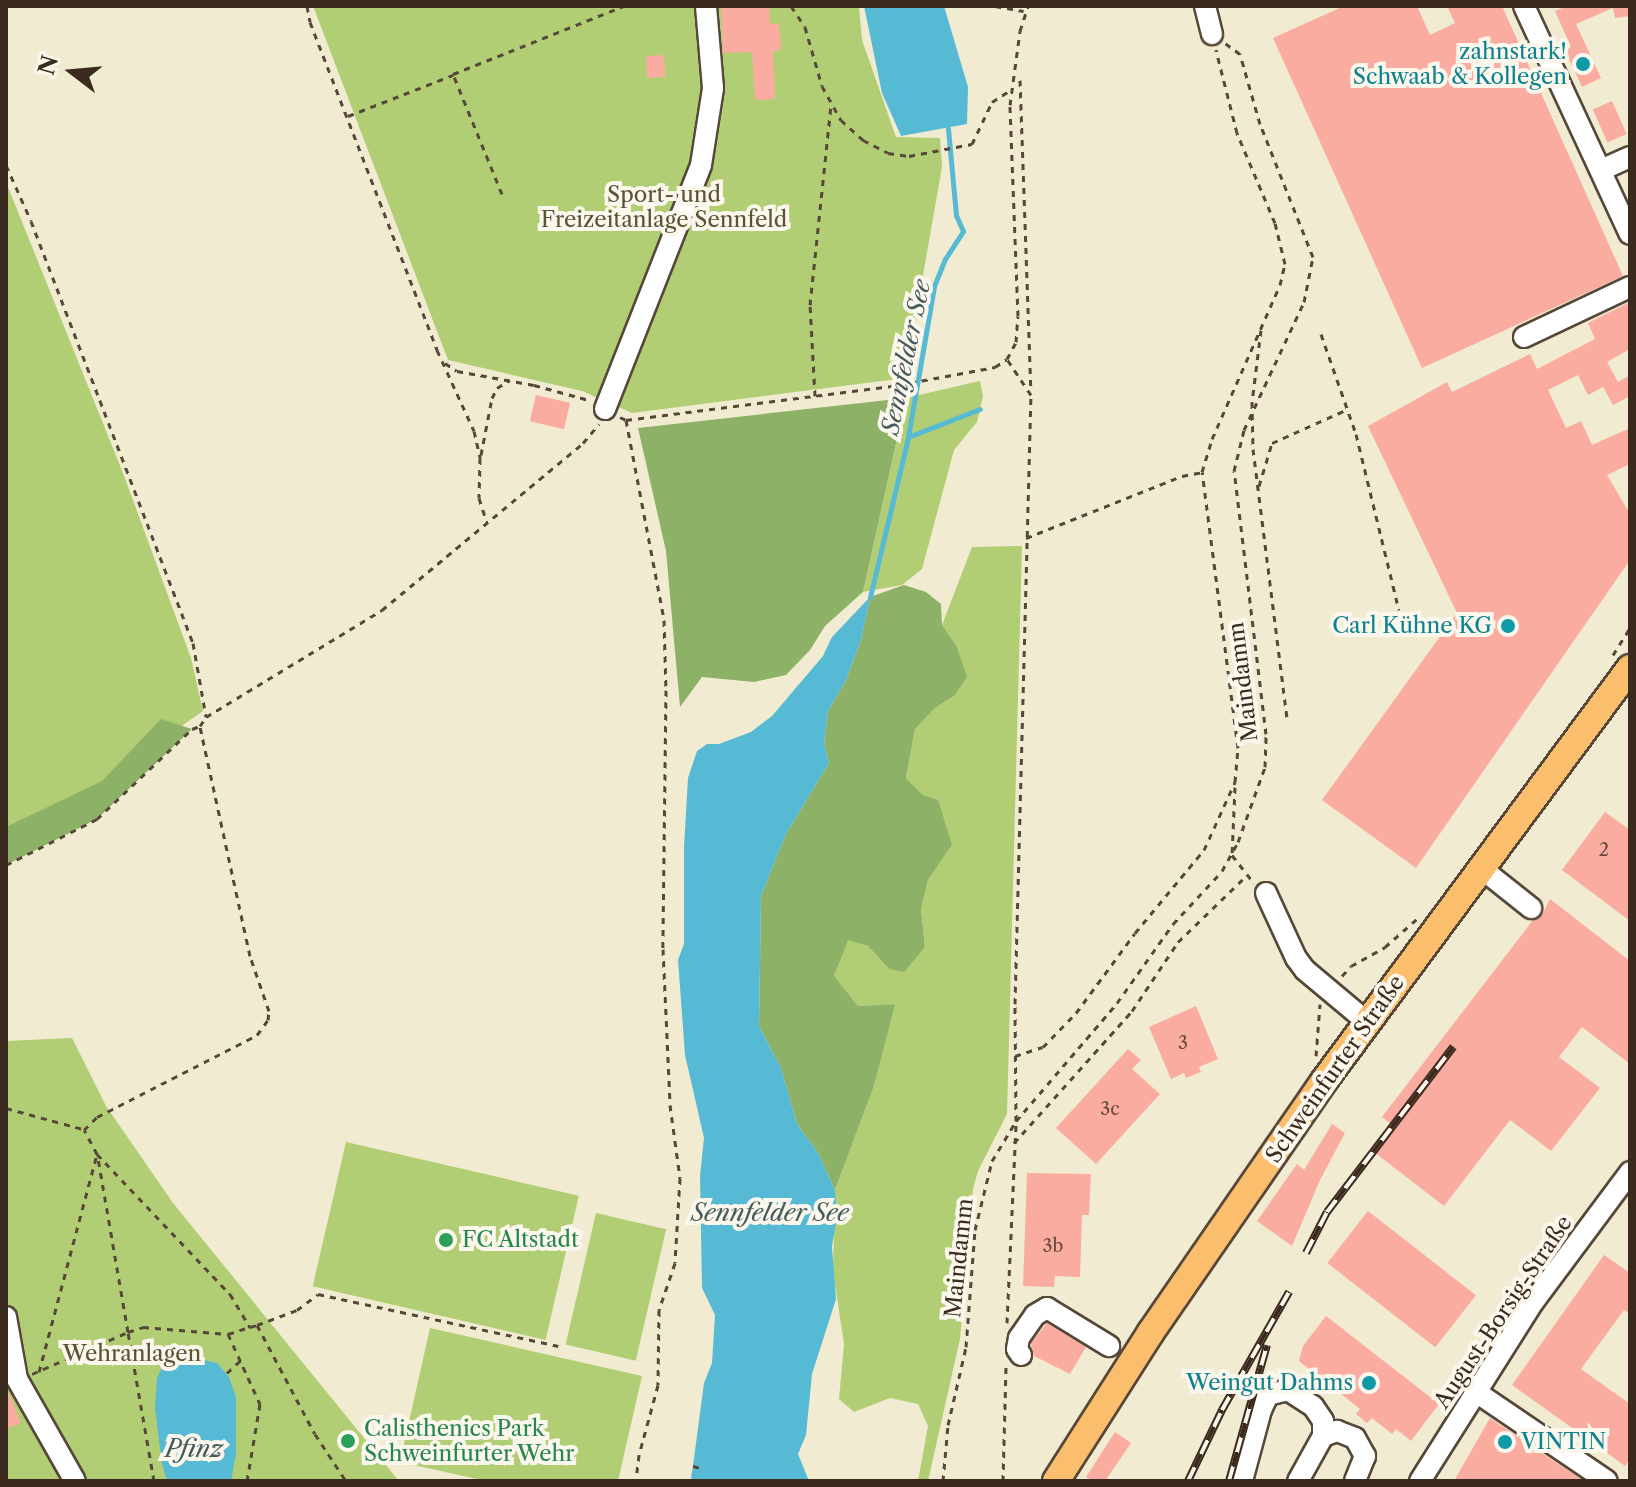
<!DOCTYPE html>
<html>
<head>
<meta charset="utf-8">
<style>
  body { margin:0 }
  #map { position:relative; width:1636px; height:1487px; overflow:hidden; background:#f1ebd2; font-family:"Libre Caslon Text",serif }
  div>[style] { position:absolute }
  .green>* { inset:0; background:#b2ce74; transform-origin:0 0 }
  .forest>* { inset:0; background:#8db166 }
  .water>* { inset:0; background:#56bad4 }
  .stream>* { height:5px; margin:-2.5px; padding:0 2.5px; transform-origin:2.5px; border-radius:2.5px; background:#56bad4 }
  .building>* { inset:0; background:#faaca0; transform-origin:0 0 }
  .path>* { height:3px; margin-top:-1.5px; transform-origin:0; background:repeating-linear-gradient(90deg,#564739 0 6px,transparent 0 12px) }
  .roads { filter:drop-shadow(2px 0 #564739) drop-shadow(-2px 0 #564739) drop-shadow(0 2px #564739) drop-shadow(0 -2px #564739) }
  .minor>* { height:20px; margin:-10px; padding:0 10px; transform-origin:10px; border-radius:10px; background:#fff }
  .major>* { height:26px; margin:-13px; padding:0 13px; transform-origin:13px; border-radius:13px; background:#fabe6d }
  .rail>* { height:8px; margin-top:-4px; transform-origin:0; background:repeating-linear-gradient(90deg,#fbf7ec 0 15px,#3b2a1e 0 30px); box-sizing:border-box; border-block:2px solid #3b2a1e }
  .dots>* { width:22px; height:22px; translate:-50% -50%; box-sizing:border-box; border:4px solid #fbf7ec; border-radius:50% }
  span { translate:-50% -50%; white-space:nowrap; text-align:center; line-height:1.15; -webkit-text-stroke:8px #fbf7ec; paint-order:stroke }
  .number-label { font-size:18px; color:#6b4a3e }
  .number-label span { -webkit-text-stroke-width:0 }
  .culture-label { font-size:22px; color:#0d838f }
  .right { translate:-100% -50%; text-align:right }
  .left { translate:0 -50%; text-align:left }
  .park-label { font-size:22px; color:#595334 }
  .street-label { font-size:22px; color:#3b2a1e }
  .leisure-label { font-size:22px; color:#27864d }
  .water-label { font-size:24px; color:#445c5e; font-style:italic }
  .frame { position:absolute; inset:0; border:8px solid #3b2a1e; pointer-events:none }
  .north { position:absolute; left:32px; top:32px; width:80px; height:80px; -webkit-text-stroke:6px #fbf7ec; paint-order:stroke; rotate:286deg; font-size:22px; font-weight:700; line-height:32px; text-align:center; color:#3b2a1e }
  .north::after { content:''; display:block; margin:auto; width:28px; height:36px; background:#3b2a1e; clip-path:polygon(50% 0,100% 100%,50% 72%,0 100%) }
</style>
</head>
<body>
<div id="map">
  <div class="green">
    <i style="clip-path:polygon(313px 6px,859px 6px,862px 40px,896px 137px,940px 138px,942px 167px,905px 378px,632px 413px,582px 391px,448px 360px)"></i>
    <i style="clip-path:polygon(6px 182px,123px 473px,191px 658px,203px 711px,40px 825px,6px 843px)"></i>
    <i style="clip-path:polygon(980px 381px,983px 396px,977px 422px,954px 450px,922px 569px,902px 585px,863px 592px,906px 398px)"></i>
    <i style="clip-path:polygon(1022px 546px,1007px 1114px,978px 1171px,973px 1189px,960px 1339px,928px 1481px,918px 1481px,928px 1426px,918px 1404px,890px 1398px,854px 1412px,839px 1399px,844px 1344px,833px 1271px,835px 1190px,874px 1086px,894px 1004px,858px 1006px,834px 977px,847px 939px,868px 946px,889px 969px,925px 947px,921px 909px,928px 880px,952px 845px,923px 795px,906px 778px,915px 729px,935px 708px,954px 696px,956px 645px,942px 625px,972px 547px)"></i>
    <i style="clip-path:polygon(72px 1038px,106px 1106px,173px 1203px,399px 1481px,6px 1481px,6px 1041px)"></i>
    <i style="left:346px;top:1142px;width:239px;height:148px;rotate:13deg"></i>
    <i style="left:596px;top:1213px;width:72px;height:135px;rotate:13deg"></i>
    <i style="clip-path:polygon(430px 1328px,642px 1376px,618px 1481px,486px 1481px,400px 1462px)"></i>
  </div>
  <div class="forest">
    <i style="clip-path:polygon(906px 398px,863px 592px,825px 626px,810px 650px,786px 675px,754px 682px,702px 677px,680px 707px,666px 551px,638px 428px)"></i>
    <i style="clip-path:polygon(904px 585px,926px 592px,941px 604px,942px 625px,956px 645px,967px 677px,954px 696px,935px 708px,915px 729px,906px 778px,923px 795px,938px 800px,952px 845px,928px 880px,921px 909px,925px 947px,904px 972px,889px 969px,868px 946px,848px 940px,834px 976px,858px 1006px,895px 1004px,874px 1086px,835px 1190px,818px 1153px,797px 1124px,781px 1068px,759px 1026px,761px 896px,786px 834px,829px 763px,824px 744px,828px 711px,846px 680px,861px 640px,870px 597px)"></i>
    <i style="clip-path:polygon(161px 719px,192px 729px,97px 819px,6px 865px,6px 827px,102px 781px)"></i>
  </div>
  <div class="water">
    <i style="clip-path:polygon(864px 6px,944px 6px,968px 87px,967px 124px,901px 136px,882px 93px)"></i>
    <i style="clip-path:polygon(870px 597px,861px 640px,846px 680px,828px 711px,824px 744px,829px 763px,786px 834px,761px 896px,759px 1026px,781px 1068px,797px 1124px,818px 1153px,835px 1190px,837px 1217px,832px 1246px,836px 1299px,812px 1374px,806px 1435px,798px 1454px,809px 1481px,695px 1481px,691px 1478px,693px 1466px,704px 1383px,712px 1363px,715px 1315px,702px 1288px,700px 1176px,704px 1138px,685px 1055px,678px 960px,684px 944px,684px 847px,688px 778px,697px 751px,707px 744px,719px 744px,751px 732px,772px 716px,823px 656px,832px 637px)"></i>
    <i style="clip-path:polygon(195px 1358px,217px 1363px,229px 1377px,236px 1397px,236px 1454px,231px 1481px,167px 1481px,162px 1464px,155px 1408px,157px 1378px,162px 1368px)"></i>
  </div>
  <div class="stream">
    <i style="left:908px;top:437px;width:77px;rotate:-21.3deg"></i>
    <i style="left:870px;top:597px;width:164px;rotate:-76.6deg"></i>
    <i style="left:908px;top:437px;width:153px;rotate:-80.2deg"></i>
    <i style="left:934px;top:286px;width:29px;rotate:-68deg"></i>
    <i style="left:945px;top:259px;width:33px;rotate:-57deg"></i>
    <i style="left:963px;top:231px;width:17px;rotate:-114deg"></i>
    <i style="left:956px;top:215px;width:87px;rotate:-95.3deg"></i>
  </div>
  <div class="building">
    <i style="clip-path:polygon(721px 6px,769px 6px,770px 24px,779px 23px,781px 50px,773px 51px,775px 99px,755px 100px,752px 52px,723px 53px)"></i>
    <i style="clip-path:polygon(1344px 6px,1417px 6px,1430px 35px,1455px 23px,1447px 6px,1502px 6px,1623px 276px,1422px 368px,1273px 38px)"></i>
    <i style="clip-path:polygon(1567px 6px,1630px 6px,1630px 16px,1615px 18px,1613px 8px,1576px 24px,1601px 78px,1582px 87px,1565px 50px,1571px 47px,1555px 11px)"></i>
    <i style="left:664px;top:55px;width:22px;height:18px;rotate:87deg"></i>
    <i style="left:1612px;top:101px;width:36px;height:21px;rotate:66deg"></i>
    <i style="clip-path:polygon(1630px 302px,1630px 349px,1607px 362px,1618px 382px,1630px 375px,1630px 396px,1613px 405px,1603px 387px,1588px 395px,1578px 375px,1548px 390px,1566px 428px,1581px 421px,1592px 445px,1630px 428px,1630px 464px,1607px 475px,1630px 514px,1630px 560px,1416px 868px,1322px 800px,1457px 613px,1368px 426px,1447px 382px,1452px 392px,1530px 354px,1537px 369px,1595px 339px,1588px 323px)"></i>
    <i style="left:536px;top:395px;width:35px;height:27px;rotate:13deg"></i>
    <i style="clip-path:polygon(1605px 812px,1630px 830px,1630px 921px,1562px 870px)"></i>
    <i style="clip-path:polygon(1550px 899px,1630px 961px,1630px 1064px,1582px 1027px,1559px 1057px,1600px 1088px,1551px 1151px,1510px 1120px,1444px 1206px,1374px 1152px,1394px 1126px,1382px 1117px,1533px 920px,1542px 915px)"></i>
    <i style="clip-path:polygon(1196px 1006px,1218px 1059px,1199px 1067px,1201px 1072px,1186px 1078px,1184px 1073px,1171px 1079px,1149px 1027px)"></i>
    <i style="clip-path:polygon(1128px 1049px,1141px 1060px,1132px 1069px,1160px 1094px,1096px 1164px,1056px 1128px)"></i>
    <i style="clip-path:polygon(1332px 1124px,1345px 1133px,1320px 1180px,1292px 1246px,1257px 1221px,1297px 1164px,1304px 1170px)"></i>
    <i style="clip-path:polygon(1027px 1173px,1091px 1174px,1089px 1215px,1082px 1215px,1080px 1277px,1055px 1276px,1054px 1287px,1023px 1286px)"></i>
    <i style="left:1368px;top:1211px;width:137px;height:66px;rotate:38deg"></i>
    <i style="clip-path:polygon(1604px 1255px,1630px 1273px,1630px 1314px,1624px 1310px,1581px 1369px,1630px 1404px,1630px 1459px,1625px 1466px,1512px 1385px)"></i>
    <i style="clip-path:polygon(1326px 1316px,1439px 1404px,1411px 1441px,1396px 1429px,1392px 1434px,1372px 1418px,1367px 1423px,1356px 1414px,1360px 1409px,1299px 1361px,1303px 1346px)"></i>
    <i style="clip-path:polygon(1047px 1323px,1086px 1347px,1070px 1374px,1034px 1356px,1031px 1343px)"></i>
    <i style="clip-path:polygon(6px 1386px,21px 1423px,6px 1429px)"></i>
    <i style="clip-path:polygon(1490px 1418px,1531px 1446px,1584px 1481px,1454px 1481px)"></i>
    <i style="clip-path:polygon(1115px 1432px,1131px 1443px,1105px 1481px,1092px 1481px,1086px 1477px)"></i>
  </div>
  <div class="path">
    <i style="left:307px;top:6px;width:16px;rotate:79deg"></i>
    <i style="left:310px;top:22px;width:352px;rotate:68.8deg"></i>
    <i style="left:437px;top:350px;width:89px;rotate:65.4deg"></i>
    <i style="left:474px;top:431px;width:28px;rotate:77deg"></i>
    <i style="left:480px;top:458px;width:40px;rotate:91.4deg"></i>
    <i style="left:479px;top:498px;width:25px;rotate:72deg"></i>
    <i style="left:791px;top:6px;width:25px;rotate:56deg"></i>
    <i style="left:805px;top:27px;width:61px;rotate:73.9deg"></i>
    <i style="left:822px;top:86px;width:39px;rotate:61deg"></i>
    <i style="left:841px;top:120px;width:30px;rotate:42deg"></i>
    <i style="left:863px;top:140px;width:28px;rotate:27deg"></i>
    <i style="left:888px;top:153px;width:21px;rotate:8deg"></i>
    <i style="left:909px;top:156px;width:64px;rotate:-10.8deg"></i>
    <i style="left:972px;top:144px;width:47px;rotate:-64.5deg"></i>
    <i style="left:992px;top:102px;width:24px;rotate:-33deg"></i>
    <i style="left:995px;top:6px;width:29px;rotate:10deg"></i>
    <i style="left:1020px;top:80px;width:311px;rotate:88deg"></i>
    <i style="left:348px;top:116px;width:113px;rotate:-21.3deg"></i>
    <i style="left:6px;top:165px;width:61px;rotate:65.9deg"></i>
    <i style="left:31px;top:221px;width:452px;rotate:69deg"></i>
    <i style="left:193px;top:643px;width:75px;rotate:80deg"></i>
    <i style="left:502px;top:194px;width:130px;rotate:-112.2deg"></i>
    <i style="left:453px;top:74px;width:184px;rotate:-21.7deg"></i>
    <i style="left:1261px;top:330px;width:73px;rotate:97.1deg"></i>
    <i style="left:1252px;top:402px;width:47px;rotate:88.8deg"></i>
    <i style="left:1253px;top:449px;width:272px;rotate:82.8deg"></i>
    <i style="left:1321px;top:334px;width:106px;rotate:70.7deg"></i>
    <i style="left:1356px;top:434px;width:181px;rotate:76.3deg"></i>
    <i style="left:445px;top:363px;width:14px;rotate:34deg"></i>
    <i style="left:457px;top:371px;width:78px;rotate:10.3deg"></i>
    <i style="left:534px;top:385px;width:57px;rotate:15.3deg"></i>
    <i style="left:815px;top:396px;width:91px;rotate:-93.1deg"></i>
    <i style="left:810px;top:305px;width:201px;rotate:-84deg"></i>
    <i style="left:620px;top:417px;width:7px;rotate:27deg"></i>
    <i style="left:626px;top:420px;width:274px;rotate:-7.3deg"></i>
    <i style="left:898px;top:385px;width:99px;rotate:-10.5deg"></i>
    <i style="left:995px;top:367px;width:14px;rotate:-34deg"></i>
    <i style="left:1007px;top:359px;width:19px;rotate:-62deg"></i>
    <i style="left:1016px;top:342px;width:26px;rotate:-86deg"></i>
    <i style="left:1018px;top:316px;width:211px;rotate:-92.2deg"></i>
    <i style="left:1010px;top:105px;width:75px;rotate:-82.3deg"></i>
    <i style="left:1020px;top:31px;width:26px;rotate:-72deg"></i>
    <i style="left:626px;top:420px;width:204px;rotate:79.2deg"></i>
    <i style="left:664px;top:620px;width:70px;rotate:88.4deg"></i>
    <i style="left:666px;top:690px;width:259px;rotate:90.7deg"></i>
    <i style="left:663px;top:949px;width:156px;rotate:87.4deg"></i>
    <i style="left:670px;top:1105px;width:74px;rotate:82.2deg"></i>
    <i style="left:680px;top:1178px;width:85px;rotate:93.4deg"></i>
    <i style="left:675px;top:1263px;width:50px;rotate:108.8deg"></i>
    <i style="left:659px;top:1310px;width:75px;rotate:90.8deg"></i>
    <i style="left:658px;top:1385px;width:73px;rotate:105.2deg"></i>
    <i style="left:639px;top:1455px;width:26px;rotate:97deg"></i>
    <i style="left:481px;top:455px;width:58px;rotate:-79.1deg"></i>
    <i style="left:492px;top:398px;width:11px;rotate:-63deg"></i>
    <i style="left:497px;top:388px;width:15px;rotate:-32deg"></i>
    <i style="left:1259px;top:486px;width:45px;rotate:-73.2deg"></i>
    <i style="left:1272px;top:443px;width:83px;rotate:-24.1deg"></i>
    <i style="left:1026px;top:538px;width:168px;rotate:-21.7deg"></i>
    <i style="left:1182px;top:476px;width:20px;rotate:-11deg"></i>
    <i style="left:1613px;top:655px;width:32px;rotate:-58deg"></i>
    <i style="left:1235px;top:787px;width:68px;rotate:92.5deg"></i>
    <i style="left:1232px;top:855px;width:36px;rotate:52deg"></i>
    <i style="left:6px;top:865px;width:102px;rotate:-26.8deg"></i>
    <i style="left:97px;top:819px;width:131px;rotate:-43.5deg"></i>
    <i style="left:192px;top:729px;width:9px;rotate:-21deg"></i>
    <i style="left:200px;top:726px;width:11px;rotate:-56deg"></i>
    <i style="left:206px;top:717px;width:206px;rotate:-31.3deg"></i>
    <i style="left:382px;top:610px;width:261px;rotate:-39.7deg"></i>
    <i style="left:583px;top:443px;width:25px;rotate:-50deg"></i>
    <i style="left:1342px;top:976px;width:13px;rotate:-48deg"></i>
    <i style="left:1351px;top:966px;width:39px;rotate:-29deg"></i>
    <i style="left:1385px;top:947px;width:44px;rotate:-41.3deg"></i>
    <i style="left:1015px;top:1056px;width:29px;rotate:-18deg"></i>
    <i style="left:1043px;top:1047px;width:47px;rotate:-45.9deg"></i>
    <i style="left:1076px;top:1013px;width:99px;rotate:-53.6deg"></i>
    <i style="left:1135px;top:933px;width:108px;rotate:-50.3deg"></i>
    <i style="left:1204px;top:850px;width:75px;rotate:-65.5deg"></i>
    <i style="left:1235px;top:782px;width:34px;rotate:-85deg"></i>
    <i style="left:1238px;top:748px;width:278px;rotate:-97.4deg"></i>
    <i style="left:1202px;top:472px;width:34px;rotate:-73deg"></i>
    <i style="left:1212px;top:439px;width:168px;rotate:-66.2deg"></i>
    <i style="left:1280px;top:285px;width:22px;rotate:-77deg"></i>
    <i style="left:1285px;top:264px;width:42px;rotate:-103.7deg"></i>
    <i style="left:1275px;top:223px;width:98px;rotate:-112.9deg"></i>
    <i style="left:1237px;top:133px;width:86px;rotate:-104.2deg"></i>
    <i style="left:1316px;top:1056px;width:52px;rotate:-85.6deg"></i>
    <i style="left:6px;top:1108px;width:80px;rotate:15.3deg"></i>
    <i style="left:1014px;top:1143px;width:177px;rotate:-48.2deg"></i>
    <i style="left:1132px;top:1011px;width:83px;rotate:-56.3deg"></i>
    <i style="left:1178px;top:942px;width:95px;rotate:-44.1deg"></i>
    <i style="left:97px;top:1154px;width:193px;rotate:46.5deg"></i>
    <i style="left:230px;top:1294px;width:39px;rotate:59deg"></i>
    <i style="left:250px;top:1327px;width:7px;rotate:-16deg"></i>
    <i style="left:257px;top:1325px;width:123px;rotate:62deg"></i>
    <i style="left:315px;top:1434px;width:56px;rotate:56.6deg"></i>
    <i style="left:1007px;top:1323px;width:202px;rotate:-87.4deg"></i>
    <i style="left:1016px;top:1121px;width:117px;rotate:-90.5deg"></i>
    <i style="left:1015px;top:1004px;width:609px;rotate:-88.5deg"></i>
    <i style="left:1031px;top:395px;width:43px;rotate:-123.7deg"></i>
    <i style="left:257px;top:1325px;width:43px;rotate:-20.6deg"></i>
    <i style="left:297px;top:1310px;width:26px;rotate:-37deg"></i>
    <i style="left:318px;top:1294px;width:246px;rotate:12.2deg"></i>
    <i style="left:228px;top:1334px;width:23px;rotate:-18deg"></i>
    <i style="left:39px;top:1372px;width:226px;rotate:-75.1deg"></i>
    <i style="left:97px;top:1154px;width:27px;rotate:-118deg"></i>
    <i style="left:84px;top:1130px;width:18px;rotate:-45deg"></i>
    <i style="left:97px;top:1117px;width:180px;rotate:-27.1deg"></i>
    <i style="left:257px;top:1035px;width:19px;rotate:-54deg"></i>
    <i style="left:268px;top:1020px;width:9px;rotate:-84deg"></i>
    <i style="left:269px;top:1011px;width:58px;rotate:-109.1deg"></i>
    <i style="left:250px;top:956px;width:235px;rotate:-102.3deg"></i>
    <i style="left:227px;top:1373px;width:21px;rotate:-43deg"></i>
    <i style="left:32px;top:1374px;width:105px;rotate:-23.6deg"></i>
    <i style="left:128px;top:1332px;width:176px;rotate:-99.8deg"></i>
    <i style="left:693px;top:1466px;width:7px;rotate:16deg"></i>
    <i style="left:154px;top:1481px;width:151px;rotate:-99.9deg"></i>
    <i style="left:128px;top:1332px;width:16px;rotate:-18deg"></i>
    <i style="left:143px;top:1327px;width:85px;rotate:4.7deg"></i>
    <i style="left:228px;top:1334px;width:77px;rotate:65.4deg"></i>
    <i style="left:260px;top:1404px;width:78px;rotate:99.6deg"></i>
    <i style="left:943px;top:1481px;width:56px;rotate:-84.9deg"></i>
    <i style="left:948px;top:1425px;width:80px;rotate:-77deg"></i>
    <i style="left:966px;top:1347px;width:117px;rotate:-85.6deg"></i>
    <i style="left:975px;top:1230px;width:71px;rotate:-76.2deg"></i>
    <i style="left:992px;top:1161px;width:47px;rotate:-59deg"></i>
    <i style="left:1016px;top:1121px;width:155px;rotate:-49.4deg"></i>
    <i style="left:1117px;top:1003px;width:97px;rotate:-54.7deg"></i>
    <i style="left:1173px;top:924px;width:72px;rotate:-47.2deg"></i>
    <i style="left:1222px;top:871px;width:33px;rotate:-61deg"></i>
    <i style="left:1238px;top:842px;width:80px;rotate:-70.2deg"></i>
    <i style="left:1265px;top:767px;width:33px;rotate:-88deg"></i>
    <i style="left:1266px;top:734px;width:265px;rotate:-96.9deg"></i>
    <i style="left:1234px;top:471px;width:42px;rotate:-76.3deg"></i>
    <i style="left:1244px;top:430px;width:141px;rotate:-64.9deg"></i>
    <i style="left:1304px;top:302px;width:46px;rotate:-78.7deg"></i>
    <i style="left:1313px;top:257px;width:143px;rotate:-111.7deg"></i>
    <i style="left:1260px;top:124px;width:73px;rotate:-105.9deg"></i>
    <i style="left:1240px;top:54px;width:19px;rotate:-144deg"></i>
    <i style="left:1003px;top:1481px;width:118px;rotate:-88.5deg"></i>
  </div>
  <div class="roads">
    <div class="minor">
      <i style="left:1205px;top:6px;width:29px;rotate:76deg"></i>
      <i style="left:1524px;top:6px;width:251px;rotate:65.1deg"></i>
      <i style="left:1601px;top:170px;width:32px;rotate:-24deg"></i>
      <i style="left:1524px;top:337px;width:117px;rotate:-25.3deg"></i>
      <i style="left:605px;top:409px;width:262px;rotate:-68.5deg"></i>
      <i style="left:701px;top:165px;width:78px;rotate:-81.1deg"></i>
      <i style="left:713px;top:88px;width:82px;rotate:-94.9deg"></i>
      <i style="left:1482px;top:869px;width:63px;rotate:38.5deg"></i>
      <i style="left:1266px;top:893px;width:72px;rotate:65.2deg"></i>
      <i style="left:1296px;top:958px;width:15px;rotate:53deg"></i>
      <i style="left:1305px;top:970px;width:80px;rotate:39.9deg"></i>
      <i style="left:6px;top:1317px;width:63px;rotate:79.9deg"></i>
      <i style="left:17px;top:1379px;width:117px;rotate:60.4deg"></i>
      <i style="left:1021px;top:1355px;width:7px;rotate:-124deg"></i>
      <i style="left:1017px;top:1349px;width:11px;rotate:-80deg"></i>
      <i style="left:1019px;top:1338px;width:28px;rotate:-55deg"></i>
      <i style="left:1035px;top:1315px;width:14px;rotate:-30deg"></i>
      <i style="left:1047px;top:1308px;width:73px;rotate:31.5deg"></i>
      <i style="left:1476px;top:1392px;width:158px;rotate:34.2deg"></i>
      <i style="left:1242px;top:1481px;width:73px;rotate:-75deg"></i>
      <i style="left:1261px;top:1410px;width:17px;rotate:-65deg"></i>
      <i style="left:1268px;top:1395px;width:21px;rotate:-14deg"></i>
      <i style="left:1288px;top:1390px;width:30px;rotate:33deg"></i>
      <i style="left:1313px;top:1406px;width:18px;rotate:56deg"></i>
      <i style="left:1323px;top:1421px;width:15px;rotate:90deg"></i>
      <i style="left:1298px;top:1481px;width:51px;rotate:-60.9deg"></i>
      <i style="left:1323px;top:1436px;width:15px;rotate:-20deg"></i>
      <i style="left:1337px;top:1431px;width:19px;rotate:21deg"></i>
      <i style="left:1355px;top:1438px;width:21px;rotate:61deg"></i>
      <i style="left:1365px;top:1456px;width:27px;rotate:112deg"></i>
      <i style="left:1420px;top:1481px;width:213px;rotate:-57.7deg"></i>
      <i style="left:1534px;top:1301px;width:161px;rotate:-53.3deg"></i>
    </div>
    <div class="major">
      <i style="left:1056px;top:1481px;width:177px;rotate:-57.5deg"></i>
      <i style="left:1151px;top:1332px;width:305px;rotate:-55.4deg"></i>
      <i style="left:1324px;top:1081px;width:514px;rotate:-53.46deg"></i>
    </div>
  </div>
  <div class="rail">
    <i style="left:1306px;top:1253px;width:46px;rotate:-62.9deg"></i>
    <i style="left:1327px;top:1212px;width:208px;rotate:-52.6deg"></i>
    <i style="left:1188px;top:1481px;width:79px;rotate:-64.4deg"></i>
    <i style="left:1222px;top:1410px;width:136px;rotate:-60.4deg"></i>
    <i style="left:1229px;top:1481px;width:141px;rotate:-74.4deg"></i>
  </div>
  <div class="dots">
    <i style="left:1583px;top:64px;background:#0f9aa8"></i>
    <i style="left:1508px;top:626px;background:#0f9aa8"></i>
    <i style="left:446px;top:1240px;background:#2e9e5b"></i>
    <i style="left:1369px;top:1383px;background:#0f9aa8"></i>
    <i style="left:348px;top:1441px;background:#2e9e5b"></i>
    <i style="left:1505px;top:1442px;background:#0f9aa8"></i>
  </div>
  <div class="number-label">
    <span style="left:1604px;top:850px">2</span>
    <span style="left:1183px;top:1043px">3</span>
    <span style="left:1110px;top:1109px">3c</span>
    <span style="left:1053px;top:1246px">3b</span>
  </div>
  <div class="culture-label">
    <span class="right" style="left:1567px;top:64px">zahnstark!<br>Schwaab &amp; Kollegen</span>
    <span class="right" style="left:1492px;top:626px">Carl Kühne KG</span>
    <span class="right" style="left:1353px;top:1383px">Weingut Dahms</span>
    <span class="left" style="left:1521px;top:1442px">VINTIN</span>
  </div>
  <div class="park-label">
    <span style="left:664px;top:207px">Sport- und<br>Freizeitanlage Sennfeld</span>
    <span style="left:132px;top:1354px">Wehranlagen</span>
  </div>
  <div class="street-label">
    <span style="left:1243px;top:682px;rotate:-97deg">Maindamm</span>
    <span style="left:1335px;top:1069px;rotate:-55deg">Schweinfurter Straße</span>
    <span style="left:959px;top:1258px;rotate:-84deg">Maindamm</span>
    <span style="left:1503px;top:1312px;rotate:-56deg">August-Borsig-Straße</span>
  </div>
  <div class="leisure-label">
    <span class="left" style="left:462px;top:1240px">FC Altstadt</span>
    <span class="left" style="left:364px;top:1441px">Calisthenics Park<br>Schweinfurter Wehr</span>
  </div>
  <div class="water-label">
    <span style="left:906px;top:357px;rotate:-78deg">Sennfelder See</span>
    <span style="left:770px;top:1213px">Sennfelder See</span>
    <span style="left:194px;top:1449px">Pfinz</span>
  </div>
  <div class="frame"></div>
  <div class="north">N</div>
</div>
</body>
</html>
